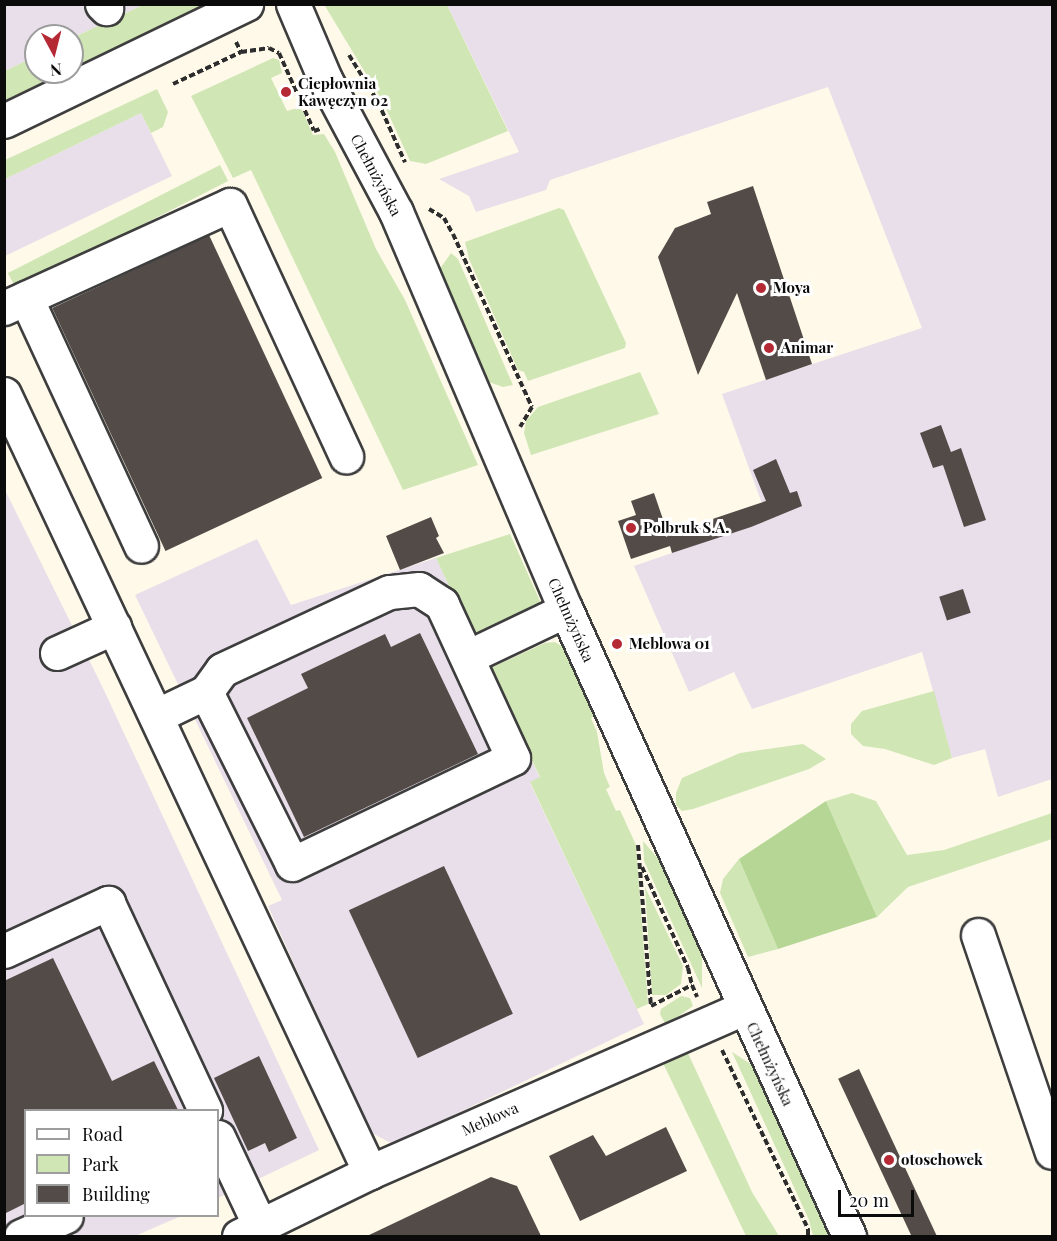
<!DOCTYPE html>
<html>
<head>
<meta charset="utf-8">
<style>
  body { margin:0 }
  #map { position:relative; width:1057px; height:1241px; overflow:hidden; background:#fef9e9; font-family:"Playfair Display",serif }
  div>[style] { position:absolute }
  .industrial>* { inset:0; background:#e8dfea }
  .green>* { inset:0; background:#d1e6b5; transform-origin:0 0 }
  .forest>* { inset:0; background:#b5d695 }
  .building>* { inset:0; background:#534b48; transform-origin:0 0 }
  .path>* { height:4px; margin-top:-2px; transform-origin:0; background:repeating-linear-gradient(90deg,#2d2d2d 0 6px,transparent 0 9px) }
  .roads { filter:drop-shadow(2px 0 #3e3e3e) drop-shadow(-2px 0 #3e3e3e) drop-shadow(0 2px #3e3e3e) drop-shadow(0 -2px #3e3e3e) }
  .minor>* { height:33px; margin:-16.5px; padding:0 16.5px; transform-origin:16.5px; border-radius:16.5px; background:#fff }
  .dots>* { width:16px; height:16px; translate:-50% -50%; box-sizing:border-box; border:3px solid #fff; border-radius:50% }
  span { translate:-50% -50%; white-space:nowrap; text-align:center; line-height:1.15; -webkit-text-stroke:6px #fff; paint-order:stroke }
  .poi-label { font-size:15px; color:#0b0b0b; font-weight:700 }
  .left { translate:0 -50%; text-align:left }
  .street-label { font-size:15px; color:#0b0b0b }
  .frame { position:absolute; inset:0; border:6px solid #0b0b0b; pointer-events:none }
  .legend { position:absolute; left:24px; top:1109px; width:195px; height:108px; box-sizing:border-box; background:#fff; border:2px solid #9d9d9d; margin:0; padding:8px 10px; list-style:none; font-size:18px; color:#0b0b0b }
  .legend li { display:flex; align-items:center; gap:12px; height:30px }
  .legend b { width:30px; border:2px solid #9d9d9d }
  .north { position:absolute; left:24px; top:24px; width:60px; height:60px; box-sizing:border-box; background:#fff; border:2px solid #9d9d9d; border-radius:50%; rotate:173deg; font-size:16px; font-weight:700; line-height:24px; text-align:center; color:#0b0b0b }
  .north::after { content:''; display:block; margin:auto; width:21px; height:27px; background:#b52935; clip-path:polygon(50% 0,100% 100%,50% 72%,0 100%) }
  .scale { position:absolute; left:838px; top:1190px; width:76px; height:27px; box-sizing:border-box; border:3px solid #0b0b0b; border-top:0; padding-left:8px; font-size:18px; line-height:21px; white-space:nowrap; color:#0b0b0b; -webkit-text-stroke:4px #fff; paint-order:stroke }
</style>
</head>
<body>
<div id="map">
  <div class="industrial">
    <i style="clip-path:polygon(5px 5px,143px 5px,72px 38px,72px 36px,36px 36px,36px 56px,5px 71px)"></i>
    <i style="clip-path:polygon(447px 5px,1052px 5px,1052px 779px,998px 797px,985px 749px,952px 758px,922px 652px,752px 709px,734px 672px,689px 692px,634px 566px,768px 520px,722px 394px,922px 328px,828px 87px,550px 180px,546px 190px,476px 212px,469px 196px,439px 179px,519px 152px)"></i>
    <i style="clip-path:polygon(141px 113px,172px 176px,5px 256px,5px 179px)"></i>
    <i style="clip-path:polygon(4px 488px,101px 684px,319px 1150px,218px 1198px,218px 1110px,26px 1110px,26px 1216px,181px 1216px,135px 1236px,5px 1236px)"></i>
    <i style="clip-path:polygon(257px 539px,291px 605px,436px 558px,540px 778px,530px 783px,644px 1024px,393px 1144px,370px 1132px,268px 906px,282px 900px,135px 595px)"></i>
  </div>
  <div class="green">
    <i style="clip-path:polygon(330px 4px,447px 5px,508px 131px,426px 164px,410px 161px,383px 102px,325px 6px)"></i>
    <i style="clip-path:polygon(143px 5px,205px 5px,72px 69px,72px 38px)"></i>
    <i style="clip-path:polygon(36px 56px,36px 72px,65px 72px,5px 100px,5px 71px)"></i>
    <i style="clip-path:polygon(273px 58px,279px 60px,282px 73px,271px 78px,287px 111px,297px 108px,302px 110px,313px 135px,324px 134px,335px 152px,376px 249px,405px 300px,478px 465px,403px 490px,251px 170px,233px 178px,191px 96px)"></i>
    <i style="clip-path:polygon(157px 89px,168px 112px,163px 127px,151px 133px,141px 113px,5px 179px,5px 160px)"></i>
    <i style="left:220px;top:165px;width:18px;height:238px;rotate:63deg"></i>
    <i style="clip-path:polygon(559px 208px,564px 210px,626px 343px,625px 348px,528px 381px,524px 372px,518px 370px,469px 259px,465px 242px)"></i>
    <i style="clip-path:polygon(451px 253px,458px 259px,513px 385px,503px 387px,489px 382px,439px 270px)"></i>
    <i style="clip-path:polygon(640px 372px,659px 414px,531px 455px,524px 433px,526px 421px,538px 407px)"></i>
    <i style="clip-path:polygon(510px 534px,540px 601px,534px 611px,473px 637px,436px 558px)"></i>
    <i style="clip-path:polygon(555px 642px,566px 649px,598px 713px,591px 718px,597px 732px,604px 773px,610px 787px,606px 789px,616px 811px,620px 810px,636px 845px,648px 1004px,637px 1009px,530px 782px,540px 777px,488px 669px,545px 643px)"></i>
    <i style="clip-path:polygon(934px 691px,952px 758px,934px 765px,885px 749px,863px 746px,851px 734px,851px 724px,862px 711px)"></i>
    <i style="clip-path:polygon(803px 744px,826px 759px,809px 769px,693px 809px,682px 811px,676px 805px,676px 793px,682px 778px,740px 753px)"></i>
    <i style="clip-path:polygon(852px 793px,876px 801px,907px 855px,944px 850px,1052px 813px,1052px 839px,908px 887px,877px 917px,826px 801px)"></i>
    <i style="clip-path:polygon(643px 841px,667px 869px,702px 947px,702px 988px,644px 861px)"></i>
    <i style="clip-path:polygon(739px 859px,778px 949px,748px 957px,720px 893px,723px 879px)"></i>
    <i style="clip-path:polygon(645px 887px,683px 966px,681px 984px,666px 995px,652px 995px)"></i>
    <i style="clip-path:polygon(681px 996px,690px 998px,693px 1006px,666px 1025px,660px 1014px,661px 1009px)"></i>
    <i style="clip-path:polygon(687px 1051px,752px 1192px,779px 1236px,746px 1236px,661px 1059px)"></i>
    <i style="clip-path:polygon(732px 1052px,760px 1070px,835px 1236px,813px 1236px,809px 1220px)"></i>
  </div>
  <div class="forest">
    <i style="clip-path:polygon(826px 801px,877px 917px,778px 949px,739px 859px)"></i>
  </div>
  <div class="building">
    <i style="clip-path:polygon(753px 186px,812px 364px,766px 380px,737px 293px,698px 375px,658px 257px,675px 228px,711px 214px,707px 202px)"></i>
    <i style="left:209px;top:235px;width:268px;height:173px;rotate:65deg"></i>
    <i style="clip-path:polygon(941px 425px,951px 452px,961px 448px,986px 520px,964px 527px,943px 465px,933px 468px,920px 433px)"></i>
    <i style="clip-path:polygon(776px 459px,790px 493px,797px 491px,802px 506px,751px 527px,672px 553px,670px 546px,631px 559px,618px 521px,636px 515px,631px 501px,654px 493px,668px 534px,766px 501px,753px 470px)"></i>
    <i style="clip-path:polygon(431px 517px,439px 536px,436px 538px,444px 553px,400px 570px,386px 536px)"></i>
    <i style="left:963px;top:589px;width:25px;height:25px;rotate:72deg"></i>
    <i style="clip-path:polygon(420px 633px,478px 754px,304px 837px,247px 718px,308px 688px,301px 674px,385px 634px,391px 647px)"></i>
    <i style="left:444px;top:866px;width:163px;height:105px;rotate:65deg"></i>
    <i style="clip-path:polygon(53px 958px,112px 1081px,154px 1061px,178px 1110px,26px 1110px,26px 1203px,4px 1214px,4px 981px)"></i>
    <i style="clip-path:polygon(259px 1056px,297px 1138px,269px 1152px,265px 1143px,248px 1151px,214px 1078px)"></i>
    <i style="left:859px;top:1069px;width:185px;height:23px;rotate:65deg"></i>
    <i style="clip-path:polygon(666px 1127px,687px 1171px,580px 1221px,549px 1156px,593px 1135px,606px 1156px)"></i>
    <i style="clip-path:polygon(491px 1177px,517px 1186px,541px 1236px,367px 1236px)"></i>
  </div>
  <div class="path">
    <i style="left:236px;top:42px;width:11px;rotate:63deg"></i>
    <i style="left:241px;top:52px;width:28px;rotate:-8deg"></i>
    <i style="left:269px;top:48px;width:11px;rotate:27deg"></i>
    <i style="left:279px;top:53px;width:85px;rotate:65.8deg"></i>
    <i style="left:314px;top:131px;width:6px;rotate:-18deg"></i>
    <i style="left:349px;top:55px;width:55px;rotate:58.3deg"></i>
    <i style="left:378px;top:102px;width:66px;rotate:65.8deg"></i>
    <i style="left:173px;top:84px;width:75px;rotate:-25.2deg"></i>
    <i style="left:429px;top:209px;width:17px;rotate:31deg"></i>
    <i style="left:444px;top:218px;width:18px;rotate:61deg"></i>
    <i style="left:453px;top:234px;width:190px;rotate:65.5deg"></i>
    <i style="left:532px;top:407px;width:23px;rotate:121deg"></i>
    <i style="left:638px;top:845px;width:162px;rotate:85.4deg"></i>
    <i style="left:651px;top:1006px;width:46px;rotate:-27.1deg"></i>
    <i style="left:692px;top:985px;width:13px;rotate:67deg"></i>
    <i style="left:642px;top:867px;width:111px;rotate:65.5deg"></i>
    <i style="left:688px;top:968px;width:17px;rotate:77deg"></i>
    <i style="left:722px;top:1050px;width:199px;rotate:64.3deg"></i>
    <i style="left:808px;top:1229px;width:7px;rotate:90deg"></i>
  </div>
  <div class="roads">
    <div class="minor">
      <i style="left:102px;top:4px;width:6px;rotate:45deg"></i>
      <i style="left:293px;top:4px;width:82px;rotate:66.9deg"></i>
      <i style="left:325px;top:79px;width:151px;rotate:61.9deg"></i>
      <i style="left:396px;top:212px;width:433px;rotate:66.9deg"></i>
      <i style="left:566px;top:610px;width:687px;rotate:65.67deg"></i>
      <i style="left:4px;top:121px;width:269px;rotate:-25.8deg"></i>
      <i style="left:26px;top:298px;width:273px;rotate:65.1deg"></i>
      <i style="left:4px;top:308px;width:248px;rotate:-24.5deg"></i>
      <i style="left:230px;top:205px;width:277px;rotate:65.2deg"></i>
      <i style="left:4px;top:394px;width:860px;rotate:64.81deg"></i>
      <i style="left:480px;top:651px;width:95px;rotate:-25.5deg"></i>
      <i style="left:57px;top:653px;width:63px;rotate:-24.5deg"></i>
      <i style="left:156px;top:716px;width:55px;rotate:-25.6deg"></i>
      <i style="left:206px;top:692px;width:192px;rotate:63.4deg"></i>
      <i style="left:292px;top:864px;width:245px;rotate:-25.6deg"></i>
      <i style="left:513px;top:758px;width:170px;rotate:-114.8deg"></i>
      <i style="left:442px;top:604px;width:27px;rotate:-147deg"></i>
      <i style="left:419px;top:589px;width:30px;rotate:174deg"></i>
      <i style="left:389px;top:592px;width:184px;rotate:155deg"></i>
      <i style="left:222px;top:670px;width:27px;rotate:126deg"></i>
      <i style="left:978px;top:935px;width:229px;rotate:71.2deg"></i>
      <i style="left:4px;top:951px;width:115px;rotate:-24.8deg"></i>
      <i style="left:108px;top:903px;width:229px;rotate:64.9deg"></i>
      <i style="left:218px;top:1137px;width:98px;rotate:64.7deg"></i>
      <i style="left:21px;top:1236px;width:49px;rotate:-24deg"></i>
      <i style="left:239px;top:1236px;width:146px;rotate:-26deg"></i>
      <i style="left:370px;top:1172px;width:408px;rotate:-23.7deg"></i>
    </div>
  </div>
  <div class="dots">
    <i style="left:286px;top:92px;background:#b52935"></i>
    <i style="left:761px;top:288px;background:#b52935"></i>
    <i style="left:769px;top:348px;background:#b52935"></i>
    <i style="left:631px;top:528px;background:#b52935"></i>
    <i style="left:617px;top:644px;background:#b52935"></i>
    <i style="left:889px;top:1160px;background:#b52935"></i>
  </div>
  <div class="poi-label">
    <span class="left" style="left:298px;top:92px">Ciepłownia<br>Kawęczyn 02</span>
    <span class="left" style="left:773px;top:288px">Moya</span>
    <span class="left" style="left:781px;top:348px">Animar</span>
    <span class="left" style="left:643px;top:528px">Polbruk S.A.</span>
    <span class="left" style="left:629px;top:644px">Meblowa 01</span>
    <span class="left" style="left:901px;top:1160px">otoschowek</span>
  </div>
  <div class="street-label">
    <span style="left:376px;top:175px;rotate:62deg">Chełmżyńska</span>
    <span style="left:571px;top:620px;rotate:66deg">Chełmżyńska</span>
    <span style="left:770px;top:1064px;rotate:65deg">Chełmżyńska</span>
    <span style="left:490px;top:1119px;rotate:-24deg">Meblowa</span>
  </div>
  <div class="frame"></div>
  <ul class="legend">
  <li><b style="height:8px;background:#fff"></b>Road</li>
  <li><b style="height:16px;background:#d1e6b5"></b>Park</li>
  <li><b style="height:16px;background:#534b48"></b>Building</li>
  </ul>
  <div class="north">N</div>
  <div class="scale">20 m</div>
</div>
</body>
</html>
